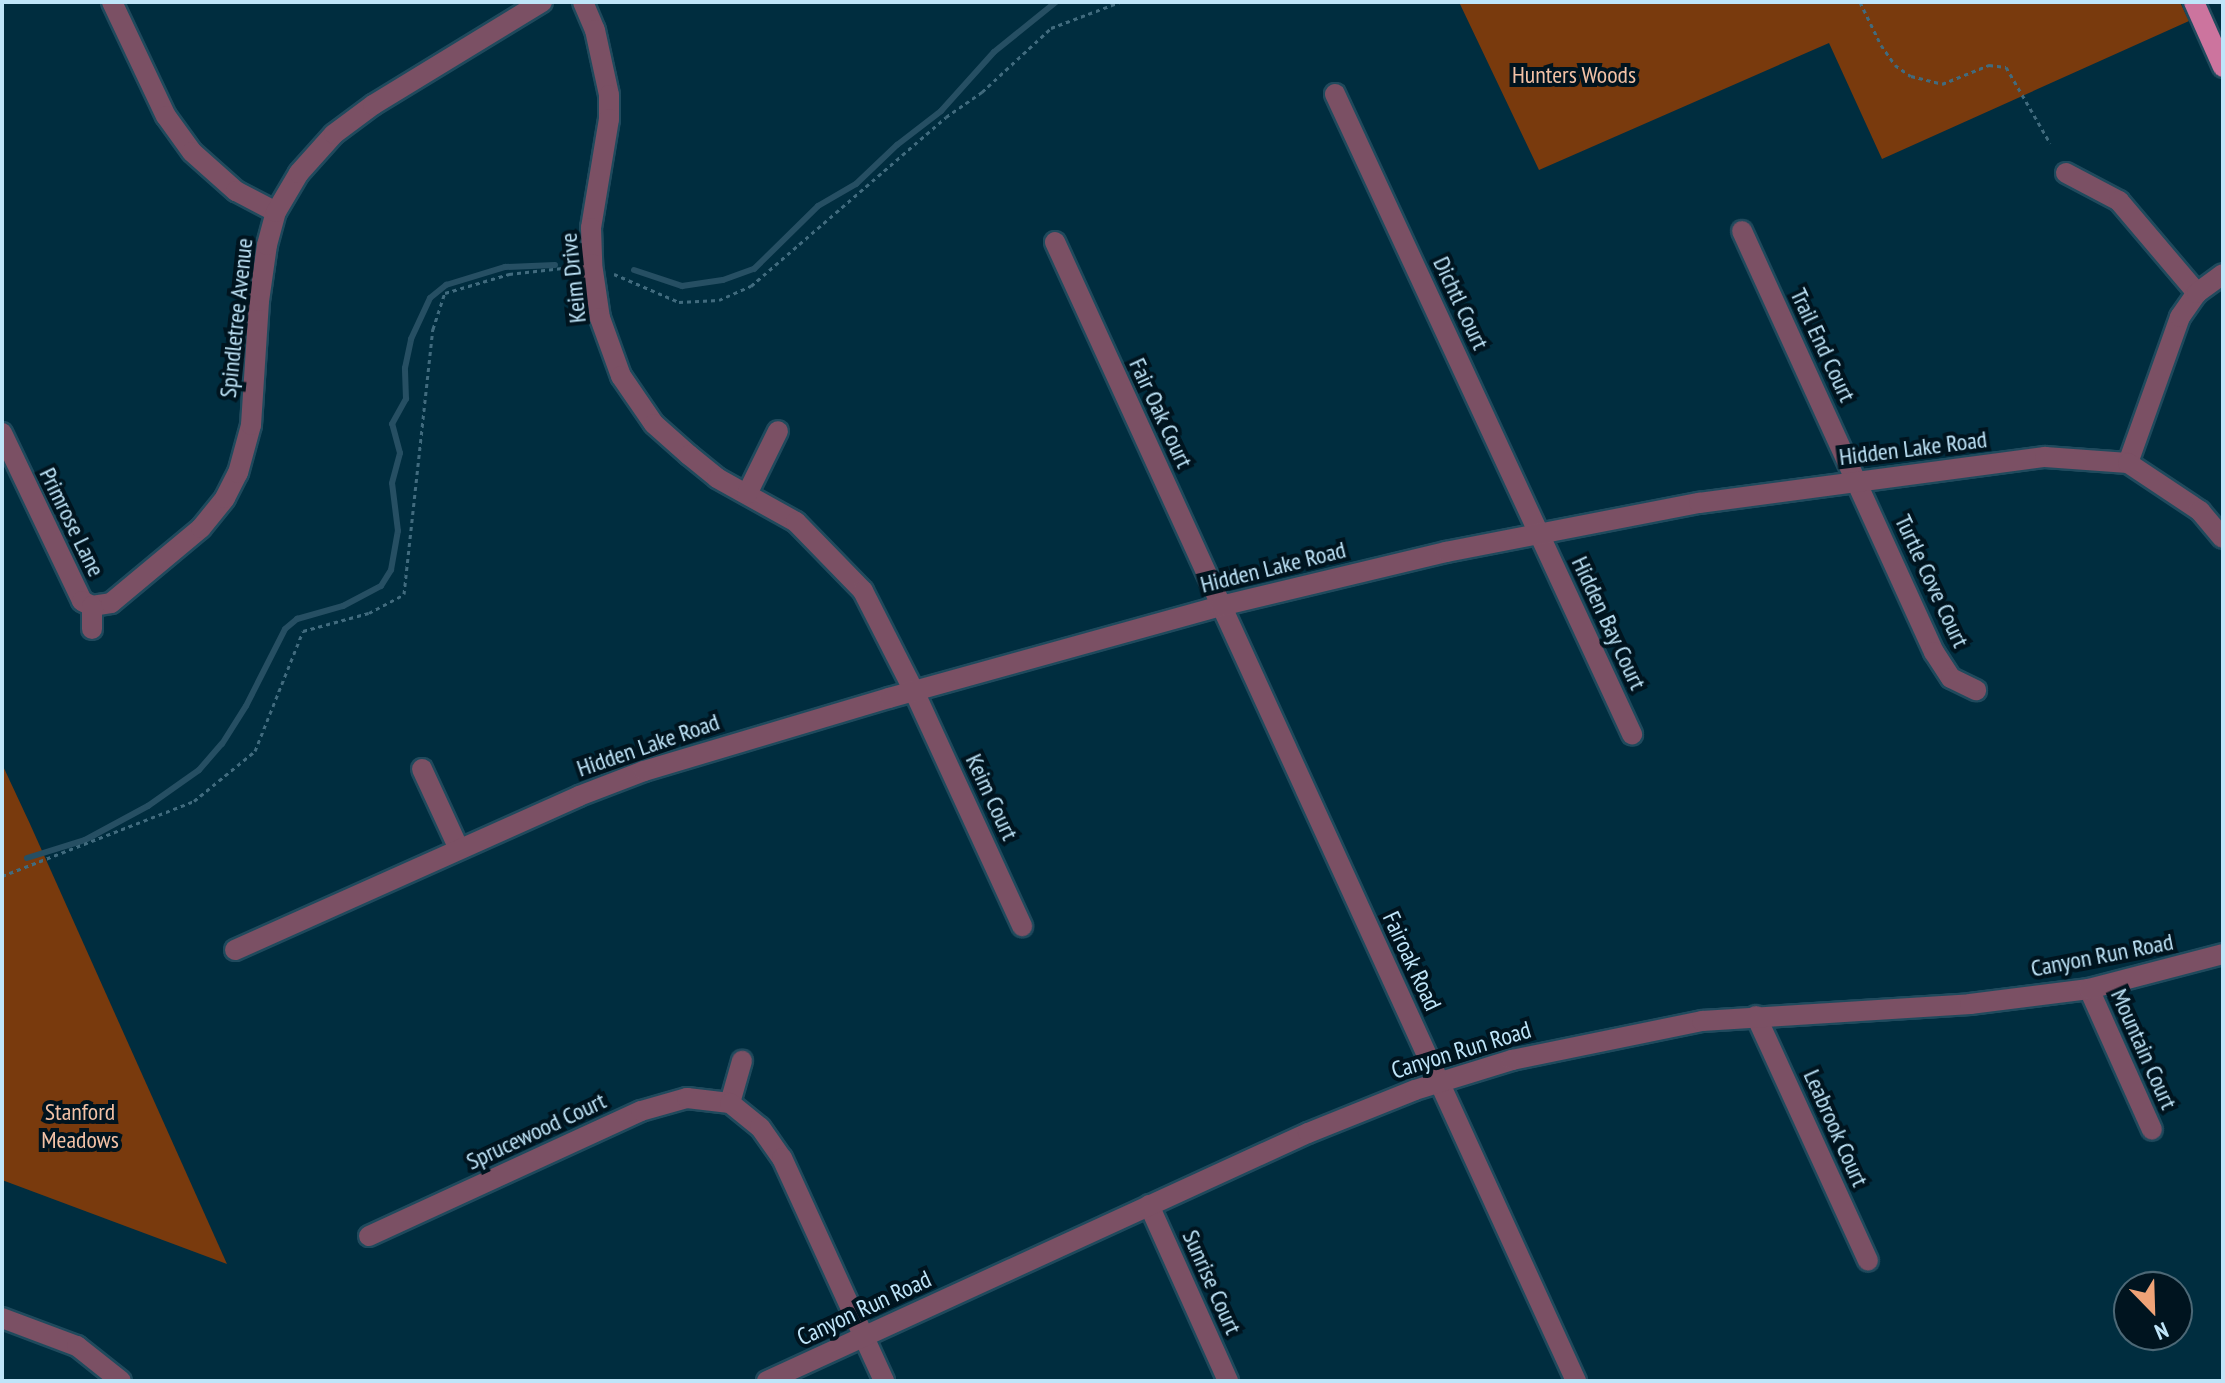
<!DOCTYPE html>
<html>
<head>
<meta charset="utf-8">
<style>
  body { margin:0 }
  #map { position:relative; width:2225px; height:1383px; overflow:hidden; background:#002d3f; font-family:"PT Sans Narrow",sans-serif }
  div>[style] { position:absolute }
  .green>* { inset:0; background:#793a0d }
  .stream>* { height:6px; margin:-3px; padding:0 3px; transform-origin:3px; border-radius:3px; background:#264f63 }
  .path>* { height:3px; margin-top:-1.5px; transform-origin:0; background:repeating-linear-gradient(90deg,#416b7e 0 4px,transparent 0 8px) }
  .roads { filter:drop-shadow(2px 0 #1f4a5d) drop-shadow(-2px 0 #1f4a5d) drop-shadow(0 2px #1f4a5d) drop-shadow(0 -2px #1f4a5d) }
  .minor>* { height:20px; margin:-10px; padding:0 10px; transform-origin:10px; border-radius:10px; background:#7b5064 }
  .major>* { height:20px; margin:-10px; padding:0 10px; transform-origin:10px; border-radius:10px; background:#cc749e }
  span { translate:-50% -50%; white-space:nowrap; text-align:center; line-height:1.15; -webkit-text-stroke:8px #00141f; paint-order:stroke }
  .park-label { font-size:24px; color:#f3c2a6 }
  .street-label { font-size:24px; color:#bfe5f9 }
  .frame { position:absolute; inset:0; border:4px solid #bfe5f9; pointer-events:none }
  .north { position:absolute; left:2113px; top:1271px; width:80px; height:80px; box-sizing:border-box; background:#00141f; border:2px solid #4c6876; border-radius:50%; rotate:157deg; font-size:22px; font-weight:700; line-height:32px; text-align:center; color:#bfe5f9 }
  .north::after { content:''; display:block; margin:auto; width:28px; height:36px; background:#efa377; clip-path:polygon(50% 0,100% 100%,50% 72%,0 100%) }
</style>
</head>
<body>
<div id="map">
  <div class="green">
    <i style="clip-path:polygon(1459px 2px,2180px 2px,2189px 21px,1882px 159px,1829px 43px,1539px 170px)"></i>
    <i style="clip-path:polygon(2px 764px,30px 824px,227px 1264px,2px 1180px)"></i>
  </div>
  <div class="stream">
    <i style="left:634px;top:270px;width:51px;rotate:18.4deg"></i>
    <i style="left:682px;top:286px;width:41px;rotate:-8.3deg"></i>
    <i style="left:723px;top:280px;width:33px;rotate:-20deg"></i>
    <i style="left:754px;top:269px;width:90px;rotate:-44.5deg"></i>
    <i style="left:818px;top:206px;width:44px;rotate:-30.1deg"></i>
    <i style="left:856px;top:184px;width:57px;rotate:-43.6deg"></i>
    <i style="left:897px;top:145px;width:56px;rotate:-37.7deg"></i>
    <i style="left:941px;top:111px;width:79px;rotate:-48.1deg"></i>
    <i style="left:994px;top:52px;width:80px;rotate:-38.9deg"></i>
    <i style="left:27px;top:858px;width:61px;rotate:-17.2deg"></i>
    <i style="left:85px;top:840px;width:72px;rotate:-28.4deg"></i>
    <i style="left:148px;top:806px;width:62px;rotate:-35.2deg"></i>
    <i style="left:199px;top:770px;width:35px;rotate:-49deg"></i>
    <i style="left:222px;top:744px;width:45px;rotate:-57.7deg"></i>
    <i style="left:246px;top:706px;width:86px;rotate:-63.1deg"></i>
    <i style="left:285px;top:629px;width:16px;rotate:-40deg"></i>
    <i style="left:297px;top:619px;width:48px;rotate:-15.8deg"></i>
    <i style="left:343px;top:606px;width:43px;rotate:-27.8deg"></i>
    <i style="left:381px;top:586px;width:19px;rotate:-58deg"></i>
    <i style="left:391px;top:570px;width:40px;rotate:-80deg"></i>
    <i style="left:398px;top:531px;width:48px;rotate:-97.1deg"></i>
    <i style="left:392px;top:483px;width:31px;rotate:-75deg"></i>
    <i style="left:400px;top:453px;width:30px;rotate:-105deg"></i>
    <i style="left:392px;top:424px;width:29px;rotate:-61deg"></i>
    <i style="left:406px;top:399px;width:31px;rotate:-92deg"></i>
    <i style="left:405px;top:368px;width:30px;rotate:-78deg"></i>
    <i style="left:411px;top:339px;width:45px;rotate:-65.1deg"></i>
    <i style="left:430px;top:298px;width:21px;rotate:-39deg"></i>
    <i style="left:446px;top:285px;width:62px;rotate:-17deg"></i>
    <i style="left:505px;top:267px;width:50px;rotate:-2.3deg"></i>
  </div>
  <div class="path">
    <i style="left:1860px;top:2px;width:48px;rotate:64deg"></i>
    <i style="left:1881px;top:45px;width:24px;rotate:55deg"></i>
    <i style="left:1895px;top:65px;width:19px;rotate:35deg"></i>
    <i style="left:1911px;top:76px;width:32px;rotate:14deg"></i>
    <i style="left:1942px;top:84px;width:51px;rotate:-22deg"></i>
    <i style="left:1989px;top:65px;width:17px;rotate:7deg"></i>
    <i style="left:2006px;top:67px;width:88px;rotate:59.9deg"></i>
    <i style="left:614px;top:274px;width:71px;rotate:23.3deg"></i>
    <i style="left:679px;top:302px;width:40px;rotate:-2.9deg"></i>
    <i style="left:719px;top:300px;width:35px;rotate:-24deg"></i>
    <i style="left:751px;top:286px;width:258px;rotate:-40.9deg"></i>
    <i style="left:946px;top:117px;width:44px;rotate:-34.8deg"></i>
    <i style="left:982px;top:92px;width:94px;rotate:-42.8deg"></i>
    <i style="left:1051px;top:28px;width:74px;rotate:-20.6deg"></i>
    <i style="left:2px;top:876px;width:206px;rotate:-21.3deg"></i>
    <i style="left:194px;top:801px;width:79px;rotate:-39.3deg"></i>
    <i style="left:255px;top:751px;width:129px;rotate:-68.2deg"></i>
    <i style="left:303px;top:631px;width:68px;rotate:-15.3deg"></i>
    <i style="left:369px;top:613px;width:40px;rotate:-28deg"></i>
    <i style="left:404px;top:594px;width:267px;rotate:-83.8deg"></i>
    <i style="left:433px;top:329px;width:38px;rotate:-72deg"></i>
    <i style="left:445px;top:293px;width:67px;rotate:-16.5deg"></i>
    <i style="left:509px;top:274px;width:63px;rotate:-6.3deg"></i>
  </div>
  <div class="roads">
    <div class="minor">
      <i style="left:112px;top:2px;width:126px;rotate:64.7deg"></i>
      <i style="left:166px;top:116px;width:44px;rotate:54.2deg"></i>
      <i style="left:192px;top:152px;width:59px;rotate:41.6deg"></i>
      <i style="left:236px;top:191px;width:45px;rotate:27.7deg"></i>
      <i style="left:583px;top:2px;width:30px;rotate:67deg"></i>
      <i style="left:595px;top:30px;width:66px;rotate:77.8deg"></i>
      <i style="left:609px;top:95px;width:24px;rotate:90deg"></i>
      <i style="left:609px;top:119px;width:110px;rotate:99.4deg"></i>
      <i style="left:591px;top:228px;width:36px;rotate:88deg"></i>
      <i style="left:592px;top:264px;width:55px;rotate:81.6deg"></i>
      <i style="left:600px;top:318px;width:62px;rotate:70.1deg"></i>
      <i style="left:621px;top:376px;width:58px;rotate:55.5deg"></i>
      <i style="left:654px;top:424px;width:47px;rotate:41.5deg"></i>
      <i style="left:689px;top:455px;width:36px;rotate:39deg"></i>
      <i style="left:717px;top:478px;width:90px;rotate:29.1deg"></i>
      <i style="left:796px;top:522px;width:96px;rotate:45.8deg"></i>
      <i style="left:863px;top:591px;width:112px;rotate:63deg"></i>
      <i style="left:914px;top:691px;width:259px;rotate:65.3deg"></i>
      <i style="left:1335px;top:94px;width:706px;rotate:65.11deg"></i>
      <i style="left:2066px;top:173px;width:60px;rotate:27.8deg"></i>
      <i style="left:2119px;top:201px;width:121px;rotate:49.7deg"></i>
      <i style="left:1742px;top:231px;width:463px;rotate:65.5deg"></i>
      <i style="left:1934px;top:652px;width:31px;rotate:57deg"></i>
      <i style="left:1951px;top:678px;width:28px;rotate:26deg"></i>
      <i style="left:1055px;top:242px;width:1253px;rotate:65.42deg"></i>
      <i style="left:2px;top:433px;width:186px;rotate:64.5deg"></i>
      <i style="left:82px;top:601px;width:11px;rotate:27deg"></i>
      <i style="left:92px;top:606px;width:19px;rotate:-9deg"></i>
      <i style="left:111px;top:603px;width:117px;rotate:-39.8deg"></i>
      <i style="left:201px;top:528px;width:38px;rotate:-51deg"></i>
      <i style="left:225px;top:498px;width:28px;rotate:-63deg"></i>
      <i style="left:238px;top:473px;width:50px;rotate:-74.8deg"></i>
      <i style="left:251px;top:425px;width:124px;rotate:-86.3deg"></i>
      <i style="left:259px;top:301px;width:57px;rotate:-81.9deg"></i>
      <i style="left:267px;top:245px;width:34px;rotate:-75deg"></i>
      <i style="left:276px;top:212px;width:45px;rotate:-59.5deg"></i>
      <i style="left:299px;top:173px;width:52px;rotate:-48.1deg"></i>
      <i style="left:334px;top:134px;width:49px;rotate:-36.6deg"></i>
      <i style="left:373px;top:105px;width:198px;rotate:-31.4deg"></i>
      <i style="left:2128px;top:463px;width:155px;rotate:-70.4deg"></i>
      <i style="left:2180px;top:317px;width:29px;rotate:-55deg"></i>
      <i style="left:2197px;top:293px;width:32px;rotate:-36deg"></i>
      <i style="left:747px;top:494px;width:70px;rotate:-63.8deg"></i>
      <i style="left:92px;top:606px;width:23px;rotate:90deg"></i>
      <i style="left:422px;top:769px;width:88px;rotate:65.2deg"></i>
      <i style="left:235px;top:950px;width:377px;rotate:-24.1deg"></i>
      <i style="left:579px;top:796px;width:70px;rotate:-21deg"></i>
      <i style="left:644px;top:771px;width:256px;rotate:-16.6deg"></i>
      <i style="left:889px;top:698px;width:345px;rotate:-15.5deg"></i>
      <i style="left:1221px;top:606px;width:231px;rotate:-13.5deg"></i>
      <i style="left:1446px;top:552px;width:258px;rotate:-11deg"></i>
      <i style="left:1699px;top:503px;width:349px;rotate:-7.6deg"></i>
      <i style="left:2045px;top:457px;width:83px;rotate:4.1deg"></i>
      <i style="left:2128px;top:463px;width:87px;rotate:33.7deg"></i>
      <i style="left:2200px;top:511px;width:35px;rotate:50deg"></i>
      <i style="left:2089px;top:989px;width:154px;rotate:65.9deg"></i>
      <i style="left:1756px;top:1016px;width:269px;rotate:65.4deg"></i>
      <i style="left:730px;top:1103px;width:44px;rotate:-74.1deg"></i>
      <i style="left:1149px;top:1205px;width:193px;rotate:65.8deg"></i>
      <i style="left:369px;top:1236px;width:299px;rotate:-24.7deg"></i>
      <i style="left:641px;top:1111px;width:48px;rotate:-15.8deg"></i>
      <i style="left:687px;top:1098px;width:43px;rotate:6.6deg"></i>
      <i style="left:730px;top:1103px;width:38px;rotate:39deg"></i>
      <i style="left:760px;top:1127px;width:38px;rotate:55deg"></i>
      <i style="left:782px;top:1158px;width:245px;rotate:65.4deg"></i>
      <i style="left:2px;top:1318px;width:80px;rotate:20.5deg"></i>
      <i style="left:77px;top:1346px;width:56px;rotate:38.5deg"></i>
      <i style="left:767px;top:1381px;width:595px;rotate:-24.63deg"></i>
      <i style="left:1308px;top:1133px;width:115px;rotate:-21.9deg"></i>
      <i style="left:1415px;top:1090px;width:102px;rotate:-17.2deg"></i>
      <i style="left:1512px;top:1060px;width:194px;rotate:-11.6deg"></i>
      <i style="left:1702px;top:1021px;width:269px;rotate:-3.6deg"></i>
      <i style="left:1970px;top:1004px;width:120px;rotate:-7.2deg"></i>
      <i style="left:2089px;top:989px;width:138px;rotate:-14.6deg"></i>
    </div>
    <div class="major">
      <i style="left:2194px;top:2px;width:71px;rotate:66deg"></i>
    </div>
  </div>
  <div class="park-label">
    <span style="left:1574px;top:75px">Hunters Woods</span>
    <span style="left:80px;top:1126px">Stanford<br>Meadows</span>
  </div>
  <div class="street-label">
    <span style="left:573px;top:278px;rotate:-96deg">Keim Drive</span>
    <span style="left:1461px;top:303px;rotate:65deg">Dichtl Court</span>
    <span style="left:236px;top:318px;rotate:-84deg">Spindletree Avenue</span>
    <span style="left:1823px;top:345px;rotate:65deg">Trail End Court</span>
    <span style="left:1161px;top:413px;rotate:65deg">Fair Oak Court</span>
    <span style="left:1913px;top:448px;rotate:-7deg">Hidden Lake Road</span>
    <span style="left:72px;top:522px;rotate:64deg">Primrose Lane</span>
    <span style="left:1273px;top:567px;rotate:-14deg">Hidden Lake Road</span>
    <span style="left:1932px;top:581px;rotate:65deg">Turtle Cove Court</span>
    <span style="left:1609px;top:623px;rotate:65deg">Hidden Bay Court</span>
    <span style="left:648px;top:745px;rotate:-19deg">Hidden Lake Road</span>
    <span style="left:992px;top:797px;rotate:65deg">Keim Court</span>
    <span style="left:2102px;top:955px;rotate:-11deg">Canyon Run Road</span>
    <span style="left:1412px;top:961px;rotate:65deg">Fairoak Road</span>
    <span style="left:2144px;top:1049px;rotate:66deg">Mountain Court</span>
    <span style="left:1461px;top:1050px;rotate:-17deg">Canyon Run Road</span>
    <span style="left:1836px;top:1128px;rotate:66deg">Leabrook Court</span>
    <span style="left:536px;top:1131px;rotate:-25deg">Sprucewood Court</span>
    <span style="left:1212px;top:1282px;rotate:66deg">Sunrise Court</span>
    <span style="left:864px;top:1308px;rotate:-25deg">Canyon Run Road</span>
  </div>
  <div class="frame"></div>
  <div class="north">N</div>
</div>
</body>
</html>
